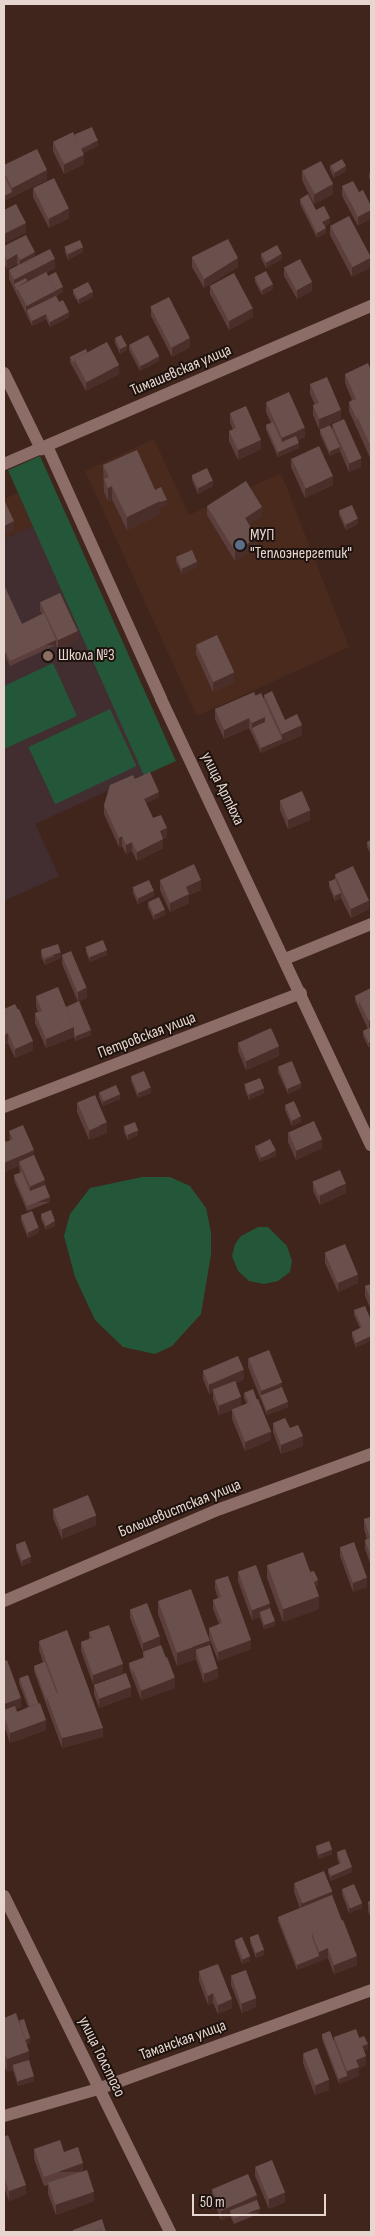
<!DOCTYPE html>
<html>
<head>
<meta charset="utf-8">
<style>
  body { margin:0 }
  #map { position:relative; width:375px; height:2236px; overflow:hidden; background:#3f251b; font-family:"Sofia Sans Condensed",sans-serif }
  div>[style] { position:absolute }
  .built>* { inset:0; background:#4b2a1e }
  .education>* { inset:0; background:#422e30 }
  .green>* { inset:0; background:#24563a; transform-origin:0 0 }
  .minor>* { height:12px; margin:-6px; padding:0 6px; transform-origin:6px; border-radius:6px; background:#8d6d67 }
  .wall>* { inset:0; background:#5c3f3d }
  .shaded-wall>* { inset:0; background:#4a2e29; transform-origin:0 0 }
  .building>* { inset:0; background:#6a504d; transform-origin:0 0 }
  .dots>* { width:14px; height:14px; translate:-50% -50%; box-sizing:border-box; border:2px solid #1d120d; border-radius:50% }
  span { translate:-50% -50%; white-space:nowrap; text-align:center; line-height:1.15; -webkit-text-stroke:4px #1d120d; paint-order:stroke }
  .street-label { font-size:16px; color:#e7d6cf }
  .poi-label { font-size:16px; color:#e7d6cf }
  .left { translate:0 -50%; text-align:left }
  .frame { position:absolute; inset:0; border:5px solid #e7d6cf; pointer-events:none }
  .scale { position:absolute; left:192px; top:2194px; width:134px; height:22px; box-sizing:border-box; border:2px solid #e7d6cf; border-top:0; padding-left:6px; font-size:15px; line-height:18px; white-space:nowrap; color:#e7d6cf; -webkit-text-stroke:4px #1d120d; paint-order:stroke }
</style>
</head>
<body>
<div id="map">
  <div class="built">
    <i style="clip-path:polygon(154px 439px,189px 515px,281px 473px,349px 647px,197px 716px,85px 471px)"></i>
    <i style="clip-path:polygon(18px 493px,33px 526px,4px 539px,4px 499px)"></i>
  </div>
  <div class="education">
    <i style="clip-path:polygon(33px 526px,147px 773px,35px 824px,59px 876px,4px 901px,4px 539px)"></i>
  </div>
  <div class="green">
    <i style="left:40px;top:456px;width:334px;height:35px;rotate:66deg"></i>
    <i style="clip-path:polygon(53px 663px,77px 716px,4px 749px,4px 686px)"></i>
    <i style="left:110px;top:709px;width:63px;height:90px;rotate:65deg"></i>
    <i style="clip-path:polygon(142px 1177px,170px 1177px,190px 1186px,206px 1208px,211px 1232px,211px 1255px,201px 1314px,172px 1346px,155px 1354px,123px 1347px,95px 1320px,75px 1277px,64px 1236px,70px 1214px,90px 1188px)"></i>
    <i style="clip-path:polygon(258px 1227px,268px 1227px,287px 1246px,292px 1261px,290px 1272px,278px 1281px,264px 1284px,249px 1281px,238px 1271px,232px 1256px,235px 1244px,241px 1236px)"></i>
  </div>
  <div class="minor">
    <i style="left:4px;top:373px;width:85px;rotate:64deg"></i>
    <i style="left:47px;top:446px;width:277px;rotate:65.7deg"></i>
    <i style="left:161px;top:699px;width:493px;rotate:64.8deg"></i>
    <i style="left:4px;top:464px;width:400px;rotate:-23.3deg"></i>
    <i style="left:285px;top:959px;width:93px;rotate:-22.1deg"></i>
    <i style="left:4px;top:1107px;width:318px;rotate:-21deg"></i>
    <i style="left:4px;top:1601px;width:235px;rotate:-23.1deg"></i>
    <i style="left:220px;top:1509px;width:161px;rotate:-20deg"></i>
    <i style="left:4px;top:1896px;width:375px;rotate:63.7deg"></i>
    <i style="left:4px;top:2116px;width:98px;rotate:-16deg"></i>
    <i style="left:98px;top:2089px;width:290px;rotate:-19.9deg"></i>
  </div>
  <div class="wall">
    <i style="clip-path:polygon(75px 136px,98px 146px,83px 153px,84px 164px,64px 174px,53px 151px,53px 142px)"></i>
    <i style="clip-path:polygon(4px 165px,47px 180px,4px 201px)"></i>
    <i style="clip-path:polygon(330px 165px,346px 171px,334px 178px,330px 170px)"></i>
    <i style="clip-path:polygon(302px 170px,333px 194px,314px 204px,302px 180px)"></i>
    <i style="clip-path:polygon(371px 172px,371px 182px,369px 178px,369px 173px)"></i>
    <i style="clip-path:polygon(342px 186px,359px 192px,358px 226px,342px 196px)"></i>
    <i style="clip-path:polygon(33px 188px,69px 218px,49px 228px,33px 197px)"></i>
    <i style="clip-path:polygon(300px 199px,316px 210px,330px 223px,325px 226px,326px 233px,317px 238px,300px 204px)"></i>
    <i style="clip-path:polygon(330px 226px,371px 267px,352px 277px,330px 235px)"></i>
    <i style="clip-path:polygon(4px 246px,35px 257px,55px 268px,47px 272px,48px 276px,63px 292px,56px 296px,69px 317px,50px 327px,46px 319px,32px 326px,9px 279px,9px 270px,18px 265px,17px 264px,7px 269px,4px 263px)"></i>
    <i style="clip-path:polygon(65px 248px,83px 252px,68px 260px,65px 252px)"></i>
    <i style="clip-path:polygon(261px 253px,282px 259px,266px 268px,261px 258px)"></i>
    <i style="clip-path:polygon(192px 257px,238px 267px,204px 288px,192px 267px)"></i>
    <i style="clip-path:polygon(284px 267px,312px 291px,297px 299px,284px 276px)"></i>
    <i style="clip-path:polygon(255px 277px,273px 289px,262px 295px,255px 282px)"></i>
    <i style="clip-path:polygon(210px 285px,253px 317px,229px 330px,210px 294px)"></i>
    <i style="clip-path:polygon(73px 289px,93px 297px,79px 304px,73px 294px)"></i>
    <i style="clip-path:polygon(151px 307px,190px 347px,172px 357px,151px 316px)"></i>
    <i style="clip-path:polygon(115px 338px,127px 350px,120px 354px,115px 343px)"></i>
    <i style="clip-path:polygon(129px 345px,159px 361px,140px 371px,129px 350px)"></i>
    <i style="clip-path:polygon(87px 352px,119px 374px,86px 391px,70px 362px,70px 357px)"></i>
    <i style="clip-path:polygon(371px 370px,371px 460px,349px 411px,349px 402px,352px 400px,345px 383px,345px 374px)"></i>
    <i style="clip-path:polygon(310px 384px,341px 419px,319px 429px,313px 415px,313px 405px,315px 405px,310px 394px)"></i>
    <i style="clip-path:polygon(266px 403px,305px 437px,298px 440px,299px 448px,278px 457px,266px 430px,266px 425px,271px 423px,266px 412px)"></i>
    <i style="clip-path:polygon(230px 413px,261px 449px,238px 460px,229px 441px,229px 431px,233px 430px,230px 422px)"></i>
    <i style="clip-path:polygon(332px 425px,361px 467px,349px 472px,340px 451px,330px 456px,320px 434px,320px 429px,332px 430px)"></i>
    <i style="clip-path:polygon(291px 458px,333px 485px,305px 498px,291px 467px)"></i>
    <i style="clip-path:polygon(103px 465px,155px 490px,167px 505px,160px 507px,160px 514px,127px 530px,112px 499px,108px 501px,104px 492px)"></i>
    <i style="clip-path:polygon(192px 475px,213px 486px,198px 494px,192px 480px)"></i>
    <i style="clip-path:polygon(207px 506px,262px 516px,249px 524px,257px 547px,235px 561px,207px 515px)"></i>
    <i style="clip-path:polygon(339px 510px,358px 524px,346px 530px,339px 515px)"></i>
    <i style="clip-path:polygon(176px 557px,197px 567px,182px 574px,176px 562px)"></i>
    <i style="clip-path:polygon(40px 602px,78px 640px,58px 649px,56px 645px,10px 666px,6px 658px,4px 659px,22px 624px,42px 614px,40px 611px)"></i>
    <i style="clip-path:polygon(196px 645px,234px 682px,213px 692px,196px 654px)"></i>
    <i style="clip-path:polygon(264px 695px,285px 720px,302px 735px,261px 753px,249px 728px,224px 739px,215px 719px,215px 709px,255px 696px,264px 699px)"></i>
    <i style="clip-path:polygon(135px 779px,159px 797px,146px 803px,153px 818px,167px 837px,163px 839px,163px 848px,137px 861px,132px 851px,126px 854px,122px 846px,119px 847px,104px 814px,104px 805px)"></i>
    <i style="clip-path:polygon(280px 801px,310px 820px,288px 829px,280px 810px)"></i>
    <i style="clip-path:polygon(371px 840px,371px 855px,367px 847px,367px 842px)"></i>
    <i style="clip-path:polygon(335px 875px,369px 909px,351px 918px,341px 898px,335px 901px,329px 887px,329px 882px,335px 879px)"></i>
    <i style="clip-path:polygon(160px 880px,201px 890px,189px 895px,189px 903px,170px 912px,160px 890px)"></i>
    <i style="clip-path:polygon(133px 888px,154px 896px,138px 904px,133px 893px)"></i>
    <i style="clip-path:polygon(148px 902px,165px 915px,154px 920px,148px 907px)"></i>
    <i style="clip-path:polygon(86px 948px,107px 955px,90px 962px,86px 952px)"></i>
    <i style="clip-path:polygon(41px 951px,61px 958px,45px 965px,41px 956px)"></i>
    <i style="clip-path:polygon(62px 955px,87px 998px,78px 1002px,62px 964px)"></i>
    <i style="clip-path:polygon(371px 988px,369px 1048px,363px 1036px,363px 1031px,368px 1029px,355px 1001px,355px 996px)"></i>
    <i style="clip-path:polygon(36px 996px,66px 1007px,91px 1035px,76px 1041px,74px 1037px,46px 1048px,35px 1023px,35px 1013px,38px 1012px,36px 1006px)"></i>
    <i style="clip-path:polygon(4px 1009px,33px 1050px,15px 1058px,8px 1043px,4px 1045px)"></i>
    <i style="clip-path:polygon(238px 1042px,279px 1056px,246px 1070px,238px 1051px)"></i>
    <i style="clip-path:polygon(278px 1067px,301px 1088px,288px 1094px,278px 1072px)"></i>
    <i style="clip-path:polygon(131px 1076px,151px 1093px,138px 1098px,131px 1081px)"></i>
    <i style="clip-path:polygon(245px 1085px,264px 1093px,249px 1100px,245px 1090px)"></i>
    <i style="clip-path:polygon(99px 1092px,120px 1099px,103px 1106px,99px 1097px)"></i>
    <i style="clip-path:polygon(77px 1102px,107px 1133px,89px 1140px,77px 1112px)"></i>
    <i style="clip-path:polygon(285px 1105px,301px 1122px,292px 1126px,285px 1110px)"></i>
    <i style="clip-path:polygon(124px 1127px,138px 1135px,128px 1140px,124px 1132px)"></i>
    <i style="clip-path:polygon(9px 1131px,34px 1155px,45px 1185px,50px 1202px,27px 1211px,14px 1180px,14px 1175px,20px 1173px,19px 1166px,6px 1142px,10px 1141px)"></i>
    <i style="clip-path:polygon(288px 1132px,322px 1148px,296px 1160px,288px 1142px)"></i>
    <i style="clip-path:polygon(255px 1145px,276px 1156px,260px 1162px,255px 1150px)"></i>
    <i style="clip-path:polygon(313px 1182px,346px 1193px,320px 1205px,313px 1191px)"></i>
    <i style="clip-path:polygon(41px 1214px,55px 1226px,46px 1230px,41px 1219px)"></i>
    <i style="clip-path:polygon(21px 1216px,39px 1233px,28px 1238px,21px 1221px)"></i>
    <i style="clip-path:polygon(325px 1253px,358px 1283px,338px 1292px,325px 1263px)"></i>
    <i style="clip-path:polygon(371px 1284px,371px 1310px,365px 1296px,365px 1286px)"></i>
    <i style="clip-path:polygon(354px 1310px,371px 1320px,356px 1348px,352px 1337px,352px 1332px,360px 1328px,354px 1315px)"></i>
    <i style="clip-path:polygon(248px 1358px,282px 1387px,288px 1407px,267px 1415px,248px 1367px)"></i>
    <i style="clip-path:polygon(203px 1370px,244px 1379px,236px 1383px,241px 1406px,247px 1404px,244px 1398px,244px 1393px,271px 1440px,245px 1451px,232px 1419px,232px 1410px,219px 1415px,213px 1399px,213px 1392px,209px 1394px,203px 1379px)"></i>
    <i style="clip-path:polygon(273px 1423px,290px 1428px,303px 1446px,281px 1454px,273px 1432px)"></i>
    <i style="clip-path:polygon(53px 1509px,96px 1525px,62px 1539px,53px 1518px)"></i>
    <i style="clip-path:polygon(371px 1517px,371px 1562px,370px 1563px,365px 1549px,365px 1540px,367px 1539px,364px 1529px,364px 1519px)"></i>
    <i style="clip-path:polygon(16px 1545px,31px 1562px,22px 1566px,16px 1550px)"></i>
    <i style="clip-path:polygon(340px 1547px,367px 1587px,353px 1592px,340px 1556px)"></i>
    <i style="clip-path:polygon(267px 1565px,310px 1572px,318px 1585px,315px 1586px,319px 1609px,283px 1622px,267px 1578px)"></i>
    <i style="clip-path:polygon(238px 1571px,270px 1608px,275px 1626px,264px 1629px,260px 1617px,252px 1620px,238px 1581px)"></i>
    <i style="clip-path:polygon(215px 1580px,251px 1649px,218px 1661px,209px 1637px,209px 1628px,219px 1624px,213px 1609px,213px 1600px,218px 1598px,215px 1589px)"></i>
    <i style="clip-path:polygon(158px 1601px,218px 1678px,204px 1683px,196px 1659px,177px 1666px,158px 1614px)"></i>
    <i style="clip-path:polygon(130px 1609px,160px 1646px,175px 1688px,141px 1700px,129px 1668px,129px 1663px,143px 1658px,143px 1652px,130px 1618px)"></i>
    <i style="clip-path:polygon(89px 1632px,123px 1673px,93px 1684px,81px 1651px,81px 1642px,89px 1639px)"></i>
    <i style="clip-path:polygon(39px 1641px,103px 1737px,62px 1748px,34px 1671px,34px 1666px,43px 1662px,39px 1650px)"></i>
    <i style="clip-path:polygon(4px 1661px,21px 1707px,16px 1709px,17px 1712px,28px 1707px,19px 1683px,19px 1678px,38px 1703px,46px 1730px,10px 1743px,4px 1726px)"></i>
    <i style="clip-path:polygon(94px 1684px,131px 1696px,99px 1708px,94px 1694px)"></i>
    <i style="clip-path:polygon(316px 1846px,332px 1854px,319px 1859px,316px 1851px)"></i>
    <i style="clip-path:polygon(337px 1852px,352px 1872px,331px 1881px,328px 1873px,328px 1869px,339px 1864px,337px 1857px)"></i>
    <i style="clip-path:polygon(294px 1883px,332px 1895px,357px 1965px,334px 1974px,328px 1958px,297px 1970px,278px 1921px,278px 1917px,300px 1908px,294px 1892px)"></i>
    <i style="clip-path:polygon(342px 1889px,362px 1908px,349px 1913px,342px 1894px)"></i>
    <i style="clip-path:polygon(371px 1900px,371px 1919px,368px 1911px,368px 1902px)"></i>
    <i style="clip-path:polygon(250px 1937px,264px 1955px,256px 1958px,250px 1942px)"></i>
    <i style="clip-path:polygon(235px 1940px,250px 1961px,242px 1964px,235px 1945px)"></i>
    <i style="clip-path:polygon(199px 1971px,232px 2008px,218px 2014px,213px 2003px,208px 2005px,199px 1981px)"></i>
    <i style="clip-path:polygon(231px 1976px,256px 2007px,242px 2013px,231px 1985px)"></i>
    <i style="clip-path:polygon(4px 2018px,19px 2021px,30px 2043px,26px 2044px,29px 2060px,34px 2081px,18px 2086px,13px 2070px,7px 2072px,4px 2064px)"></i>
    <i style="clip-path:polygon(322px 2034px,334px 2042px,334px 2037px,359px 2038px,368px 2049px,364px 2050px,366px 2065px,359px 2068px,359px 2076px,339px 2084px,322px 2039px)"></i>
    <i style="clip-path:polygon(303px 2054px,329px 2090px,315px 2095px,303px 2063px)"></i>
    <i style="clip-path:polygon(4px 2137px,26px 2194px,9px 2201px,4px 2187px)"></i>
    <i style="clip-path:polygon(34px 2149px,64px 2152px,83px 2172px,94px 2201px,56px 2215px,48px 2194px,48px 2185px,44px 2186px,34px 2159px)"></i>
    <i style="clip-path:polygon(255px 2167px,285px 2202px,269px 2209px,255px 2176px)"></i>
    <i style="clip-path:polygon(212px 2189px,257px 2200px,260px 2213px,234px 2224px,230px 2216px,221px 2220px,212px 2198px)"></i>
  </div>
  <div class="shaded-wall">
    <i style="clip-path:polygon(98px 141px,98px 146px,80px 155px,80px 150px)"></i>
    <i style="clip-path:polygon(84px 155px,84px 164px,64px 174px,64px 165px)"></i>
    <i style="clip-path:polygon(346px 166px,346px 171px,334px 178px,334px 173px)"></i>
    <i style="clip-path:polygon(47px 170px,47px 180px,4px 201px,4px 196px,12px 192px,12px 188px)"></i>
    <i style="clip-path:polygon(333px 184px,333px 194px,314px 204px,314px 195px)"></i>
    <i style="clip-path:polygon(69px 209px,69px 218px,49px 228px,49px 219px)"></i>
    <i style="clip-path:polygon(371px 210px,371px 219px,358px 226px,358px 217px)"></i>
    <i style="clip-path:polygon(330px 218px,330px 223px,322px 227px,322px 222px)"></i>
    <i style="clip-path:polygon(26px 223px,26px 233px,4px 244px,4px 234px)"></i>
    <i style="clip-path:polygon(326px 228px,326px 233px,317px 238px,317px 233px)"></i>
    <i style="clip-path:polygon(83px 247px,83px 252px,68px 260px,68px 255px)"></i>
    <i style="clip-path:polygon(35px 252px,35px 262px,20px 269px,20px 260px)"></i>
    <i style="clip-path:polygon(17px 254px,17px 264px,7px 269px,7px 260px)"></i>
    <i style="clip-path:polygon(282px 254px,282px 259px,266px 268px,266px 263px)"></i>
    <i style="clip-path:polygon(371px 257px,371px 267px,352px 277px,352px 267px)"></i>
    <i style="clip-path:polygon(238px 258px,238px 267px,204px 288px,204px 279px)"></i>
    <i style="clip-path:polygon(55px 259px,55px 268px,15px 288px,14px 284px,14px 279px)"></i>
    <i style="clip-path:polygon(312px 282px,312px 291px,297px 299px,297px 290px)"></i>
    <i style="clip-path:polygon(273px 284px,273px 289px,262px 295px,262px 290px)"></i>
    <i style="clip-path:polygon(63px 287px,63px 292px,27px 310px,26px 315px,26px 306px)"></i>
    <i style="clip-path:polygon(93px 292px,93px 297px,79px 304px,79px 299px)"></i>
    <i style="clip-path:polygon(253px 308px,253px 317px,229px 330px,229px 321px)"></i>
    <i style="clip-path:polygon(69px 312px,69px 317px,50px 327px,50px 322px)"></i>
    <i style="clip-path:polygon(46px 314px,46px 319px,32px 326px,32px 321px)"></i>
    <i style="clip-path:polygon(190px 338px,190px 347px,172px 357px,172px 348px)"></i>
    <i style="clip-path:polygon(127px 346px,127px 350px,120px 354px,120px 349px)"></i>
    <i style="clip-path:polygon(159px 356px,159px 361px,140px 371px,140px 366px)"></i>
    <i style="clip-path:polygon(119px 365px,119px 374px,86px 391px,86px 382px)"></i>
    <i style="clip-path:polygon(341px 410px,341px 419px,319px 429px,319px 419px)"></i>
    <i style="clip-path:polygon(305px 428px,305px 437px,282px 447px,282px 438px)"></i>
    <i style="clip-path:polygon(261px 440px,261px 449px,238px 460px,238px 450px)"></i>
    <i style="clip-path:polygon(299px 443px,299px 448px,278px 457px,278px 452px)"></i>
    <i style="clip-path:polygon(340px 447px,340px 452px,330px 456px,330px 451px)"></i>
    <i style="clip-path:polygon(361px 458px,361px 467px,349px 472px,349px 463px)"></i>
    <i style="clip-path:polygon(333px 476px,333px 485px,305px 498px,305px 489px)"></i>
    <i style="clip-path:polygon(213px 481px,213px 486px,198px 494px,198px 489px)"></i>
    <i style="clip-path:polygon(112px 486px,112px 499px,108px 501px,108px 488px)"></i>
    <i style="clip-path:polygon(167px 500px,167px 505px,160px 507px,160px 514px,127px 530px,127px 517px,160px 501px)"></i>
    <i style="clip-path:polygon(262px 507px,262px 516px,245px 527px,245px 518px)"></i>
    <i style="clip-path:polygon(358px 519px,358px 524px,346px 530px,346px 525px)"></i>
    <i style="clip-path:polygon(14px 521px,14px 530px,4px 535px,4px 526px)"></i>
    <i style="clip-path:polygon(257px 538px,257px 547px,235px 561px,235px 551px)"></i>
    <i style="clip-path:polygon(197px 562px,197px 567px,182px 574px,182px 569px)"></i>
    <i style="clip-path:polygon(78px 631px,78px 640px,58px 649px,58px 640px)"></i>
    <i style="left:56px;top:640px;width:5px;height:51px;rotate:90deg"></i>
    <i style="clip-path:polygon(6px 653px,6px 658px,4px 659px,4px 655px)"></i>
    <i style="clip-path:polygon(234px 672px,234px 682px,213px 692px,213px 682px)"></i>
    <i style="clip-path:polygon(265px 717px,265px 727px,252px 728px,252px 723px)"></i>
    <i style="clip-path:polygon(249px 718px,249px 728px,224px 739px,224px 730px)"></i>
    <i style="clip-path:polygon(302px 725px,302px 735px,261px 753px,261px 748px,282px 739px,282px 734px)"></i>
    <i style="clip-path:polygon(159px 792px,159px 797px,143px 805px,143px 800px)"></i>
    <i style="clip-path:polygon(310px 810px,310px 820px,288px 829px,288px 820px)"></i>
    <i style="clip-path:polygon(167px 828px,167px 837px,160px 841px,160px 831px)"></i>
    <i style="clip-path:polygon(122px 836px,122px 846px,119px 847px,119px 838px)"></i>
    <i style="clip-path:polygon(163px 839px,163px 848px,137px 861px,137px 852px)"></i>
    <i style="clip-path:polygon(132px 842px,132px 851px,126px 854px,126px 845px)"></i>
    <i style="clip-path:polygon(201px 880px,201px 890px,189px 895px,189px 903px,170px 912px,170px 903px,186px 887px)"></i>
    <i style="clip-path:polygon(154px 891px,154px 896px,138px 904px,138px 899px)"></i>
    <i style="clip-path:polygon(341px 893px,341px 898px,335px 901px,335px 896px)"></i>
    <i style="clip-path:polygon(369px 900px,369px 909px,351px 918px,351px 908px)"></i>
    <i style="clip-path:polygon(165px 910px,165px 915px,154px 920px,154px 915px)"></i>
    <i style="clip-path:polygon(107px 950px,107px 955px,90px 962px,90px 957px)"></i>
    <i style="clip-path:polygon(61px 953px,61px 958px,45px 965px,45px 960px)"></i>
    <i style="clip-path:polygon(87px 988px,87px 998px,78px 1002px,78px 992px)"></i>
    <i style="clip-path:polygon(371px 1019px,371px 1029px,369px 1030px,369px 1021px)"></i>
    <i style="clip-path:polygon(74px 1027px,74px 1037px,46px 1048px,46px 1039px)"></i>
    <i style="clip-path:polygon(91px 1030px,91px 1035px,76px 1041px,76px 1036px)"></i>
    <i style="clip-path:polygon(8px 1033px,8px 1043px,4px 1045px,4px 1035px)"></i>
    <i style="clip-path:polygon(33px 1041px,33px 1050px,15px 1058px,15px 1049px)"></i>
    <i style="clip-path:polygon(371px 1042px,371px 1047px,369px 1048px,369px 1043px)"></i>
    <i style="clip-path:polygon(279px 1046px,279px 1056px,246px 1070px,246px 1061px)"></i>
    <i style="clip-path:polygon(301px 1083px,301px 1088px,288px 1094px,288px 1089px)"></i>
    <i style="clip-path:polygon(151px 1088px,151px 1093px,138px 1098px,138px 1093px)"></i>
    <i style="clip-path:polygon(264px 1088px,264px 1093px,249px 1100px,249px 1095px)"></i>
    <i style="clip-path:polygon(120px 1094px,120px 1099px,103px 1106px,103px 1101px)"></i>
    <i style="clip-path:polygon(301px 1117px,301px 1122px,292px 1126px,292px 1121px)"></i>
    <i style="clip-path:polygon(107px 1123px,107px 1133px,89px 1140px,89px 1131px)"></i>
    <i style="clip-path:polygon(138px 1130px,138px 1135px,128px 1140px,128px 1135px)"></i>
    <i style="clip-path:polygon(322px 1139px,322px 1148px,296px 1160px,296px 1150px)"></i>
    <i style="clip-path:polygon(34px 1150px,34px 1160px,19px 1161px,19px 1166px,4px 1173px,4px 1163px)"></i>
    <i style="clip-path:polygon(276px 1151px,276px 1156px,260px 1162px,260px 1158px)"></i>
    <i style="clip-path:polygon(45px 1180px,45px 1190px,30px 1196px,30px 1187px)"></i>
    <i style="clip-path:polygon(346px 1184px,346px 1193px,320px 1205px,320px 1196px)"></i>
    <i style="left:50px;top:1197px;width:5px;height:25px;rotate:90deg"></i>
    <i style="clip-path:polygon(55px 1221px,55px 1226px,46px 1230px,46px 1226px)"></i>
    <i style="clip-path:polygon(39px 1228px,39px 1233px,28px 1238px,28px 1233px)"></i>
    <i style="clip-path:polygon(358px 1274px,358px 1283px,338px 1292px,338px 1283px)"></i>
    <i style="clip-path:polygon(371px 1336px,371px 1341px,356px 1348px,356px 1343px)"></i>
    <i style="clip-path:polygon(244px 1370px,244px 1379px,214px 1392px,213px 1390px,213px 1392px,209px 1394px,209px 1384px)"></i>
    <i style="clip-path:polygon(282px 1383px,282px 1392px,261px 1396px,261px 1391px)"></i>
    <i style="clip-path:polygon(241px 1397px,241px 1406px,219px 1415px,219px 1406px)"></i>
    <i style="clip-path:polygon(288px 1402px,288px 1407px,267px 1415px,267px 1410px)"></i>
    <i style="clip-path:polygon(271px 1431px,271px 1440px,245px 1451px,245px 1442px)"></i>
    <i style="clip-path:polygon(303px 1436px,303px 1446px,281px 1454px,281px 1445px)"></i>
    <i style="clip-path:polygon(96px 1515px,96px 1525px,62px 1539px,62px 1529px)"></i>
    <i style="clip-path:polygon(371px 1553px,371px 1562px,370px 1563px,370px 1554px)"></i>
    <i style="clip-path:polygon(31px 1557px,31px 1562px,22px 1566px,22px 1561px)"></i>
    <i style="clip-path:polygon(367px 1578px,367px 1587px,353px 1592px,353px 1583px)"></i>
    <i style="clip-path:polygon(318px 1580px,318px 1585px,311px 1588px,311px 1583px)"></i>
    <i style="clip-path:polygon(319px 1596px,319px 1609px,283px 1622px,283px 1609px)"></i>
    <i style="clip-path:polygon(270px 1604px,270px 1613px,260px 1612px,260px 1617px,252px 1620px,252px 1610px)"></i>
    <i style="clip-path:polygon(275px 1621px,275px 1626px,264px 1629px,264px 1625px)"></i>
    <i style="clip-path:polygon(160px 1637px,160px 1646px,143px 1652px,143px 1643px)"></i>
    <i style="clip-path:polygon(251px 1640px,251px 1649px,218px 1661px,218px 1652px)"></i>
    <i style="clip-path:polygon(210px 1641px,210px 1654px,196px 1650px,196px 1659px,177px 1666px,177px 1653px)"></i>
    <i style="clip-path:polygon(123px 1664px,123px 1673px,93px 1684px,93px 1675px)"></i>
    <i style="clip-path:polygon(218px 1669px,218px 1678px,204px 1683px,204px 1674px)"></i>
    <i style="clip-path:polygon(175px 1678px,175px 1688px,141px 1700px,141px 1691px)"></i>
    <i style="clip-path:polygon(131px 1687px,131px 1696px,99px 1708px,99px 1698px)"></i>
    <i style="clip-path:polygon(21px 1698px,21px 1707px,4px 1714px,4px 1704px)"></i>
    <i style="clip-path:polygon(46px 1720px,46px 1730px,10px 1743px,10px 1733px)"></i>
    <i style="clip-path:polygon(103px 1728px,103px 1737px,62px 1748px,62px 1738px)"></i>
    <i style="clip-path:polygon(332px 1849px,332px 1854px,319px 1859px,319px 1854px)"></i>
    <i style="clip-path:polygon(352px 1867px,352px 1872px,331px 1881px,331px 1876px)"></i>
    <i style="clip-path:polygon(332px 1891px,332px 1900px,301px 1912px,301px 1903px)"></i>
    <i style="clip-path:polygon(362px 1903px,362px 1908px,349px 1913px,349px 1908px)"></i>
    <i style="clip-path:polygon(328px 1948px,328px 1958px,297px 1970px,297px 1965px,319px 1956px,319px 1952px)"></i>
    <i style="clip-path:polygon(264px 1950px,264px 1955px,256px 1958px,256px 1953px)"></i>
    <i style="clip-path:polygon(250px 1956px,250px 1961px,242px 1964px,242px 1959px)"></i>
    <i style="clip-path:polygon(357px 1956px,357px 1965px,334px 1974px,334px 1965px)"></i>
    <i style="clip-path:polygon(213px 1993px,213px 2003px,208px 2005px,208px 1996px)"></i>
    <i style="clip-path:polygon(256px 1998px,256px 2007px,242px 2013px,242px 2003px)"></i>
    <i style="clip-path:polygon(232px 1999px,232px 2008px,218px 2014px,218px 2005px)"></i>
    <i style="clip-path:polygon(30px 2038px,30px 2043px,23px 2046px,23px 2041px)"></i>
    <i style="clip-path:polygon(368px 2044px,368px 2049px,361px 2051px,361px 2046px)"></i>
    <i style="clip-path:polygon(29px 2051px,29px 2064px,13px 2065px,13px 2070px,7px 2072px,7px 2059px)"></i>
    <i style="clip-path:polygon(366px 2056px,366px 2065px,359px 2068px,359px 2076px,339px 2084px,339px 2079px,347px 2076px,347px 2071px,356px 2060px)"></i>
    <i style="clip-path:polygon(34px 2076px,34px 2081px,18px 2086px,18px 2081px)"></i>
    <i style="clip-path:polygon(329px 2080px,329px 2090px,315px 2095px,315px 2086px)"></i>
    <i style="left:83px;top:2163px;width:9px;height:41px;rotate:90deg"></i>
    <i style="clip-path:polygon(26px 2185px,26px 2194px,9px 2201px,9px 2191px)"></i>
    <i style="clip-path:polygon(94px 2192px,94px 2201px,56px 2215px,56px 2205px)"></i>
    <i style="clip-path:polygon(285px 2193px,285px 2202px,269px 2209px,269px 2199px)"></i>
    <i style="clip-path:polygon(257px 2195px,257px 2205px,230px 2211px,230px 2216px,221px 2220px,221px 2211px)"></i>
    <i style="left:260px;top:2208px;width:5px;height:28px;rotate:90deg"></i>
  </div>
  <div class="building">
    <i style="left:92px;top:127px;width:15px;height:19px;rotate:67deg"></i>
    <i style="left:73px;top:132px;width:25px;height:22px;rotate:64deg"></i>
    <i style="clip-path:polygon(37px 149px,47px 170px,12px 188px,4px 172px,4px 165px)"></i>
    <i style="left:342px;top:159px;width:8px;height:13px;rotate:60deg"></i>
    <i style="left:321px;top:161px;width:26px;height:21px;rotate:62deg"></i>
    <i style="clip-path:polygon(4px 176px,12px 192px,4px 196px)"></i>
    <i style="left:54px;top:178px;width:34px;height:23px;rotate:64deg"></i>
    <i style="clip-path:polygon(353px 181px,359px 192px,363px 190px,371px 206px,371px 210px,358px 217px,342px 186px)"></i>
    <i style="clip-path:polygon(308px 194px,316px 210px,324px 206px,330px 218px,322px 222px,326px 228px,317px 233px,300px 199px)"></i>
    <i style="clip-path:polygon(16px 204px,26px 223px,4px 234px,4px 210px)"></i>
    <i style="left:349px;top:216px;width:47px;height:21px;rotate:62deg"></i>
    <i style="clip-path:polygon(26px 235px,35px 252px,20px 260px,17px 254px,7px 260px,4px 254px,4px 246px)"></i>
    <i style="clip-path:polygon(228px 239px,238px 258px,204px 279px,192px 257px)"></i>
    <i style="left:80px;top:240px;width:8px;height:17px;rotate:67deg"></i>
    <i style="left:277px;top:245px;width:10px;height:18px;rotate:61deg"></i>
    <i style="left:50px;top:249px;width:11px;height:46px;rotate:63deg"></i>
    <i style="left:300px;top:259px;width:26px;height:18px;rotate:62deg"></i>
    <i style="left:266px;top:271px;width:15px;height:13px;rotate:62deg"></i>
    <i style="left:46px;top:272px;width:21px;height:33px;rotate:62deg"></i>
    <i style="clip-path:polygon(56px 272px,63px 287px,56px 290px,48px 276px)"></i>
    <i style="left:234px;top:273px;width:40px;height:27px;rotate:62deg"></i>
    <i style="clip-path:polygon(26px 278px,27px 281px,17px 287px,17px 291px,14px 284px)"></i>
    <i style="left:88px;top:282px;width:11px;height:17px;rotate:63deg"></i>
    <i style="clip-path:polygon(56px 296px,59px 302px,63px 300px,69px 312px,50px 322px,46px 314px,32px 321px,27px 310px)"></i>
    <i style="left:169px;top:297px;width:46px;height:21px;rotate:63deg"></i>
    <i style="clip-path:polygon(121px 335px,127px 346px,120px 349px,115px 338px)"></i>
    <i style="left:148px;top:335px;width:24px;height:21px;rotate:62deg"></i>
    <i style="left:107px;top:342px;width:26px;height:37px;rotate:62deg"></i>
    <i style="clip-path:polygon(86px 349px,87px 352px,74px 359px,74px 363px,70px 357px)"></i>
    <i style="clip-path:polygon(368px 363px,371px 370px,371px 410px,357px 416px,357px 420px,349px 402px,356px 399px,345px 374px)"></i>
    <i style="clip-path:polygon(327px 377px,341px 410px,319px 419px,313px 405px,319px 403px,310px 384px)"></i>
    <i style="left:289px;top:392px;width:39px;height:25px;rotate:66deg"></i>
    <i style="clip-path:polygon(246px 406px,261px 440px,238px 450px,229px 431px,236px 428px,230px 413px)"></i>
    <i style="clip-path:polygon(371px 410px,371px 447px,357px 416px)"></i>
    <i style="left:344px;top:419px;width:43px;height:13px;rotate:66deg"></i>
    <i style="clip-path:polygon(273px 422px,282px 442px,296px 436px,299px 443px,278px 452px,266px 425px)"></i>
    <i style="left:330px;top:425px;width:24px;height:11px;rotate:66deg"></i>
    <i style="left:319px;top:446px;width:33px;height:30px;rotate:65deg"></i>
    <i style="clip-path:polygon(137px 450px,160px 501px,127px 517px,112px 486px,108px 488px,104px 479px,109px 477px,103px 465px)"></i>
    <i style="left:207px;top:468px;width:14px;height:17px;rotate:65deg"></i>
    <i style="clip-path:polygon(246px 481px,262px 507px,245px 518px,257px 538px,235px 551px,207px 506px)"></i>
    <i style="clip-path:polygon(161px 487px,167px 500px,160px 502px,155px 490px)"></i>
    <i style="clip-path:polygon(5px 502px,14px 521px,4px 526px,4px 503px)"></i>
    <i style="left:352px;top:505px;width:15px;height:14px;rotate:67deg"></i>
    <i style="left:192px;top:550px;width:13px;height:17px;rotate:67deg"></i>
    <i style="clip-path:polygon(4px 585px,22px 624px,44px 613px,56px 640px,10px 661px,6px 653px,4px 655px)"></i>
    <i style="left:60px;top:593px;width:42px;height:22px;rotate:65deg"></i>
    <i style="left:217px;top:635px;width:41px;height:23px;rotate:65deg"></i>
    <i style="clip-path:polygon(272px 691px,285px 720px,297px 714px,302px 725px,282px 734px,264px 695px)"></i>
    <i style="clip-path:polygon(254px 692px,265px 717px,252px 723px,249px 718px,224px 730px,215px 709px)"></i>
    <i style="clip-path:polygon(261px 693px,282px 739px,261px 748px,252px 728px,265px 722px,265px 717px,255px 696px)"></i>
    <i style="left:150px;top:772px;width:22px;height:17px;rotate:66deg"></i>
    <i style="clip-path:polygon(133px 775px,153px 818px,161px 815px,167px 828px,160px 831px,163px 839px,137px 852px,132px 842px,126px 845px,122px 836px,119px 838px,104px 805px,110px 785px)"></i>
    <i style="left:302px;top:791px;width:21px;height:24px;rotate:67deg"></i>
    <i style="clip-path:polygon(371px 840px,371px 850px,367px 842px)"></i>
    <i style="clip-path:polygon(194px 864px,201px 880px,186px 887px,189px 894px,170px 903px,160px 880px)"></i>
    <i style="left:353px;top:866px;width:38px;height:20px;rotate:65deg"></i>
    <i style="left:335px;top:879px;width:15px;height:7px;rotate:67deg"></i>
    <i style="left:149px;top:880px;width:12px;height:18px;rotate:66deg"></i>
    <i style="left:159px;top:897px;width:14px;height:12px;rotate:65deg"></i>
    <i style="left:103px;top:940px;width:11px;height:19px;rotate:68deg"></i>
    <i style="left:58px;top:944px;width:9px;height:18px;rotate:72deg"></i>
    <i style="left:71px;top:951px;width:40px;height:10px;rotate:67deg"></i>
    <i style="clip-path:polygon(58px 987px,74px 1027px,46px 1039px,35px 1013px,42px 1011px,36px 996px)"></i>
    <i style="clip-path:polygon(371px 988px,371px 996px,359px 1001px,359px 1006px,355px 996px)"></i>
    <i style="clip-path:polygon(371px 996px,371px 1019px,369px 1021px,359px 1001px)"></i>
    <i style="clip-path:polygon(79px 1001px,91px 1030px,76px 1036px,74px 1032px,74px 1027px,66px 1007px)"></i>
    <i style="clip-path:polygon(15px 1004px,18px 1010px,4px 1015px,4px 1009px)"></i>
    <i style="clip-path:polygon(19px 1009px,33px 1041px,15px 1049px,8px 1033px,4px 1035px,4px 1015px)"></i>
    <i style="clip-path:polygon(371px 1027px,371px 1042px,369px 1043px,363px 1031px)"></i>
    <i style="left:271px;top:1028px;width:20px;height:36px;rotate:66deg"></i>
    <i style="left:292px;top:1061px;width:24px;height:15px;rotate:68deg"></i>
    <i style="left:144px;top:1071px;width:18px;height:14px;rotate:68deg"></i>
    <i style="left:260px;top:1078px;width:11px;height:17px;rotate:68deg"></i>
    <i style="left:116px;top:1085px;width:10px;height:18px;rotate:66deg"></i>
    <i style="left:95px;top:1095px;width:30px;height:19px;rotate:67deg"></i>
    <i style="left:294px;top:1101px;width:17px;height:10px;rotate:66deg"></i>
    <i style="left:314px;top:1121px;width:20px;height:28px;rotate:66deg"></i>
    <i style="left:135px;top:1122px;width:9px;height:12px;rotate:69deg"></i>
    <i style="clip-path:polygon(23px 1125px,34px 1150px,4px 1163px,4px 1138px,6px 1142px,13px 1139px,9px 1131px)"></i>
    <i style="left:270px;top:1139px;width:13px;height:16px;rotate:63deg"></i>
    <i style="left:34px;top:1155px;width:27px;height:16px;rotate:66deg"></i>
    <i style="left:340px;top:1170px;width:15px;height:30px;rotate:67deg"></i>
    <i style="clip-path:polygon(22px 1172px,30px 1191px,45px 1185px,50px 1197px,27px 1206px,14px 1175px)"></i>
    <i style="clip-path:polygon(51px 1210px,55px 1221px,46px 1226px,41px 1214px)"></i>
    <i style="left:32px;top:1211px;width:18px;height:12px;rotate:68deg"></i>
    <i style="left:345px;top:1244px;width:33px;height:22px;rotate:67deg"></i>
    <i style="clip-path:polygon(371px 1284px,371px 1300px,365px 1286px)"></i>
    <i style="clip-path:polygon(365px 1306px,371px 1320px,371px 1336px,356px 1343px,352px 1332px,362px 1327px,354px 1310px)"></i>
    <i style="left:269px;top:1350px;width:35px;height:22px;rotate:68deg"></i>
    <i style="left:238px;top:1356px;width:15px;height:38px;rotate:67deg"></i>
    <i style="left:235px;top:1381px;width:17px;height:24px;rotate:69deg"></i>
    <i style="left:282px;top:1387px;width:16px;height:23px;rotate:68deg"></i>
    <i style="clip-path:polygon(253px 1389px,257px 1400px,249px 1403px,244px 1393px)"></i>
    <i style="left:258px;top:1399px;width:35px;height:28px;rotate:68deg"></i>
    <i style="clip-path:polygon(285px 1418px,290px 1428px,298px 1425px,303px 1436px,281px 1445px,273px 1423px)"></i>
    <i style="left:88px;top:1495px;width:22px;height:38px;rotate:68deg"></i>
    <i style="clip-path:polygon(371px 1517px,371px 1553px,370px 1554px,365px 1540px,370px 1538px,364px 1519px)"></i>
    <i style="left:25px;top:1541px;width:17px;height:10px;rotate:69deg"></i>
    <i style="left:354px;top:1542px;width:38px;height:15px;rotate:70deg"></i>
    <i style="left:303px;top:1552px;width:47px;height:38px;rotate:70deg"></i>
    <i style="left:256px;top:1565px;width:41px;height:19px;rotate:70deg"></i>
    <i style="clip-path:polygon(314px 1571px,318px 1580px,314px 1582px,310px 1572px)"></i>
    <i style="clip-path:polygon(228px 1576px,251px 1640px,218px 1652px,209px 1628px,222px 1623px,213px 1600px,221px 1597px,215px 1580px)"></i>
    <i style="left:191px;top:1589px;width:55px;height:35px;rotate:70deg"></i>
    <i style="left:147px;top:1603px;width:36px;height:18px;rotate:69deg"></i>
    <i style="left:270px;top:1608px;width:14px;height:11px;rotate:69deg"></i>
    <i style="clip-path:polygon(109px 1625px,123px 1664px,93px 1675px,81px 1642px,92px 1638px,89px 1632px)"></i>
    <i style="clip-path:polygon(67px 1630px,103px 1728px,62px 1738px,47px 1697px,58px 1693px,39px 1641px)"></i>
    <i style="clip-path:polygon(161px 1645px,166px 1658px,133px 1670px,133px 1674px,129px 1663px,145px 1657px,143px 1652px)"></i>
    <i style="left:210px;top:1645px;width:25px;height:15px;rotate:72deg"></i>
    <i style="left:167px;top:1657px;width:22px;height:36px;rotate:69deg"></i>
    <i style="clip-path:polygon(7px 1660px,21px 1698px,4px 1704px,4px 1661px)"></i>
    <i style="clip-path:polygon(45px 1662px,57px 1694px,47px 1697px,47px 1702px,34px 1666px)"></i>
    <i style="left:126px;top:1673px;width:15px;height:34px;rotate:70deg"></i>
    <i style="left:28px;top:1675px;width:30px;height:9px;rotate:70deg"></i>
    <i style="clip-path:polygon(40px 1703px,46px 1720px,10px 1733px,4px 1716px,4px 1710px,15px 1706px,17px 1712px)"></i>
    <i style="left:329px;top:1841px;width:9px;height:14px;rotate:69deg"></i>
    <i style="clip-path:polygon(345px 1849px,352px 1867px,331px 1876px,328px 1869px,341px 1863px,337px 1852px)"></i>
    <i style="left:324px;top:1871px;width:22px;height:32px;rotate:68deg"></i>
    <i style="left:354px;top:1884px;width:21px;height:13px;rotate:67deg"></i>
    <i style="clip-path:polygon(332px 1895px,342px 1921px,312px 1933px,312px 1937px,319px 1956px,297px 1965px,278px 1917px)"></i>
    <i style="clip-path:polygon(371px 1900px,371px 1910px,368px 1902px)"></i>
    <i style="clip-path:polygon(343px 1920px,357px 1956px,334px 1965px,328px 1948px,319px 1952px,312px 1933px)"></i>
    <i style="left:258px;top:1934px;width:17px;height:9px;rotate:69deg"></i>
    <i style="left:242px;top:1937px;width:21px;height:8px;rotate:67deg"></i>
    <i style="clip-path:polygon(218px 1964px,232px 1999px,218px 2005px,213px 1993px,208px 1996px,199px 1971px)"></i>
    <i style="left:246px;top:1970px;width:30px;height:16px;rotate:70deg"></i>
    <i style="clip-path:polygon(16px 2013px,29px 2051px,7px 2059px,4px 2051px,4px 2018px)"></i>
    <i style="left:24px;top:2019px;width:20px;height:5px;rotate:72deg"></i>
    <i style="clip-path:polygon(356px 2029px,366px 2056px,356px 2060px,359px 2067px,347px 2071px,334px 2037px)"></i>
    <i style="left:330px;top:2031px;width:48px;height:9px;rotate:69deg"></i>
    <i style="clip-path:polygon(364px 2036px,368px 2044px,362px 2046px,359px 2038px)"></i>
    <i style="left:317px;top:2048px;width:34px;height:15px;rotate:69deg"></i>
    <i style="left:29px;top:2060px;width:17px;height:17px;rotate:73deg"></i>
    <i style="clip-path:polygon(8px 2135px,26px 2185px,9px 2191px,4px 2177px,4px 2137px)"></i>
    <i style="clip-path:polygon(60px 2140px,64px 2152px,78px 2147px,83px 2163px,44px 2177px,34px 2149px)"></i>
    <i style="left:272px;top:2160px;width:35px;height:18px;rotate:68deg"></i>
    <i style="left:87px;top:2170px;width:23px;height:41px;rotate:72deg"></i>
    <i style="left:248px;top:2174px;width:23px;height:39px;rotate:67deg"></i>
    <i style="left:257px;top:2200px;width:9px;height:29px;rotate:69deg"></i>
    <i style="clip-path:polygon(102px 2219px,106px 2232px,102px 2232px,101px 2229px,92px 2232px,73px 2232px,73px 2230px)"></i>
    <i style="clip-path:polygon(101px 2229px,102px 2232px,92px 2232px)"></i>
  </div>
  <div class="dots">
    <i style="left:240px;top:545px;background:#5c6f8a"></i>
    <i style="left:48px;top:656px;background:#8d6e63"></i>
  </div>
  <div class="street-label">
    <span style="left:181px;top:371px;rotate:-23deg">Тимашевская улица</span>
    <span style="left:222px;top:789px;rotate:64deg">улица Артюха</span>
    <span style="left:147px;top:1036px;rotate:-21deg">Петровская улица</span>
    <span style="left:180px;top:1509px;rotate:-22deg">Большевистская улица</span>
    <span style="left:183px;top:2041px;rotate:-20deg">Таманская улица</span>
    <span style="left:101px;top:2057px;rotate:64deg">улица Толстого</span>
  </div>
  <div class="poi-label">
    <span class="left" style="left:250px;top:545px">МУП<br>"Теплоэнергетик"</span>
    <span class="left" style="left:58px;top:656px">Школа №3</span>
  </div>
  <div class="frame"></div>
  <div class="scale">50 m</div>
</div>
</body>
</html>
